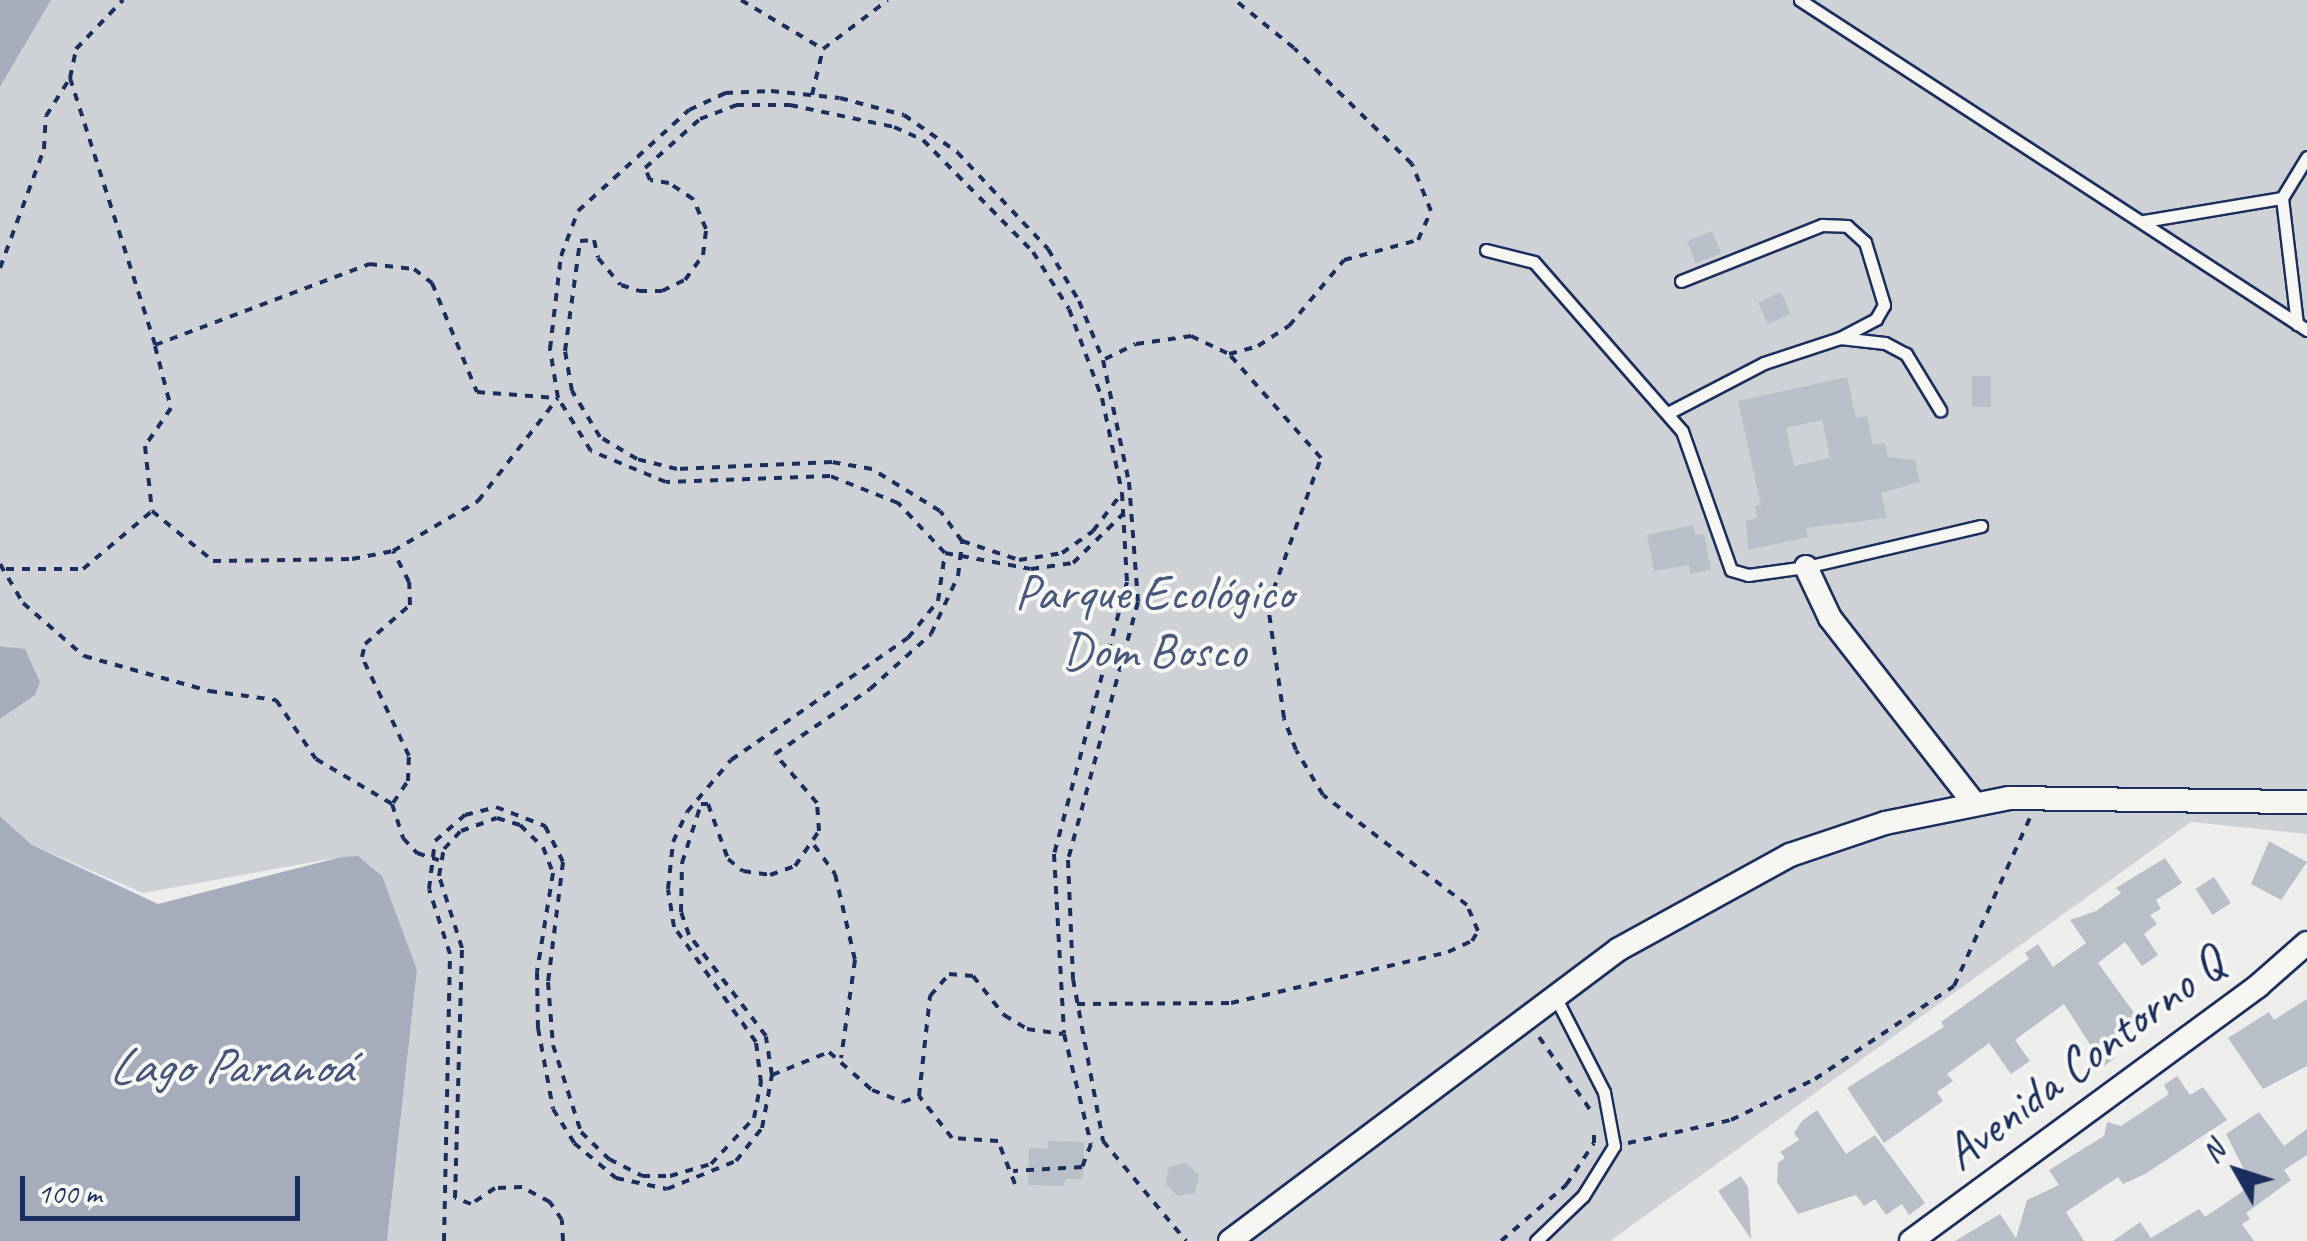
<!DOCTYPE html>
<html>
<head>
<meta charset="utf-8">
<style>
  body { margin:0 }
  #map { position:relative; width:2307px; height:1241px; overflow:hidden; background:#edeeec; font-family:Caveat,sans-serif }
  div>[style] { position:absolute }
  .green>* { inset:0; background:#ced2d7 }
  .water>* { inset:0; background:#a5acbc }
  .building>* { inset:0; background:#b9bfc8; transform-origin:0 0 }
  .path>* { height:4px; margin-top:-2px; transform-origin:0; background:repeating-linear-gradient(90deg,#1b2f5e 0 8px,transparent 0 16px) }
  .roads { filter:drop-shadow(2px 0 #1b2f5e) drop-shadow(-2px 0 #1b2f5e) drop-shadow(0 2px #1b2f5e) drop-shadow(0 -2px #1b2f5e) }
  .lane>* { height:11px; margin:-5.5px; padding:0 5.5px; transform-origin:5.5px; border-radius:5.5px; background:#f6f6f2 }
  .street>* { height:22px; margin:-11px; padding:0 11px; transform-origin:11px; border-radius:11px; background:#f6f6f2 }
  span { translate:-50% -50%; white-space:nowrap; text-align:center; line-height:1.15; -webkit-text-stroke:8px #f6f6f2; paint-order:stroke }
  .park-label { font-size:50px; color:#48587c }
  .street-label { font-size:50px; color:#1b2f5e }
  .water-label { font-size:52px; color:#44547a; font-style:italic }
  .north { position:absolute; left:2187px; top:1121px; width:100px; height:100px; -webkit-text-stroke:8px #f6f6f2; paint-order:stroke; rotate:309deg; font-size:28px; font-weight:700; line-height:40px; text-align:center; color:#1b2f5e }
  .north::after { content:''; display:block; margin:auto; width:35px; height:45px; background:#1b2f5e; clip-path:polygon(50% 0,100% 100%,50% 72%,0 100%) }
  .scale { position:absolute; left:20px; top:1176px; width:280px; height:45px; box-sizing:border-box; border:5px solid #1b2f5e; border-top:0; padding-left:12px; font-size:30px; line-height:35px; white-space:nowrap; color:#1b2f5e; -webkit-text-stroke:8px #f6f6f2; paint-order:stroke }
</style>
</head>
<body>
<div id="map">
  <div class="green">
    <i style="clip-path:polygon(51px 0,2307px 0,2307px 834px,2191px 822px,1610px 1241px,387px 1241px,417px 970px,341px 857px,143px 893px,32px 845px,0 816px,0 719px,35px 695px,9px 646px,0 646px,0 87px)"></i>
  </div>
  <div class="water">
    <i style="clip-path:polygon(0 0,51px 0,0 87px)"></i>
    <i style="clip-path:polygon(0 646px,25px 649px,40px 682px,35px 695px,0 719px)"></i>
    <i style="clip-path:polygon(0 816px,32px 845px,158px 904px,341px 857px,358px 856px,382px 876px,417px 970px,387px 1241px,0 1241px)"></i>
  </div>
  <div class="building">
    <i style="left:1712px;top:231px;width:24px;height:27px;rotate:68deg"></i>
    <i style="left:1781px;top:292px;width:24px;height:25px;rotate:66deg"></i>
    <i style="left:1972px;top:376px;width:19px;height:31px"></i>
    <i style="clip-path:polygon(evenodd,1847px 377px,1856px 418px,1867px 416px,1873px 445px,1885px 443px,1888px 457px,1915px 460px,1920px 482px,1881px 493px,1887px 518px,1806px 528px,1808px 537px,1748px 550px,1746px 521px,1757px 518px,1755px 506px,1761px 505px,1738px 401px,1847px 377px,1822px 420px,1830px 458px,1794px 466px,1786px 428px,1822px 420px)"></i>
    <i style="clip-path:polygon(1693px 525px,1695px 535px,1704px 534px,1711px 570px,1690px 574px,1689px 565px,1654px 571px,1647px 535px)"></i>
    <i style="clip-path:polygon(2269px 841px,2307px 862px,2281px 900px,2251px 884px)"></i>
    <i style="clip-path:polygon(2165px 858px,2182px 883px,2156px 900px,2161px 909px,2150px 915px,2157px 924px,2144px 934px,2158px 955px,2142px 966px,2125px 942px,2098px 963px,2140px 1021px,2107px 1045px,2115px 1058px,2104px 1066px,2064px 1004px,2015px 1040px,2030px 1061px,2011px 1074px,1989px 1043px,1947px 1074px,1953px 1081px,1937px 1092px,1943px 1101px,1884px 1143px,1847px 1088px,1944px 1027px,1941px 1022px,2029px 959px,2025px 953px,2038px 944px,2053px 967px,2086px 943px,2070px 920px,2096px 911px,2121px 893px,2116px 888px)"></i>
    <i style="left:2214px;top:877px;width:31px;height:22px;rotate:57deg"></i>
    <i style="clip-path:polygon(2307px 999px,2307px 1066px,2263px 1089px,2228px 1038px,2269px 1012px,2274px 1020px)"></i>
    <i style="clip-path:polygon(2177px 1076px,2190px 1095px,2203px 1087px,2227px 1120px,2145px 1174px,2123px 1184px,2118px 1177px,2066px 1212px,2084px 1241px,1955px 1241px,2000px 1214px,2016px 1238px,2027px 1200px,2059px 1185px,2049px 1170px,2104px 1136px,2107px 1122px,2121px 1126px,2169px 1094px,2164px 1085px)"></i>
    <i style="clip-path:polygon(1817px 1110px,1846px 1154px,1875px 1135px,1925px 1203px,1909px 1215px,1902px 1204px,1886px 1215px,1875px 1199px,1864px 1206px,1856px 1195px,1798px 1214px,1777px 1182px,1778px 1163px,1785px 1158px,1780px 1152px,1799px 1140px,1794px 1133px,1802px 1121px)"></i>
    <i style="clip-path:polygon(2259px 1112px,2284px 1146px,2307px 1129px,2307px 1155px,2284px 1170px,2291px 1180px,2246px 1213px,2250px 1219px,2242px 1224px,2254px 1241px,2113px 1241px,2140px 1222px,2151px 1238px,2199px 1209px,2205px 1217px,2252px 1185px,2226px 1134px)"></i>
    <i style="clip-path:polygon(1048px 1141px,1084px 1142px,1083px 1179px,1065px 1179px,1064px 1186px,1028px 1185px,1029px 1148px,1048px 1149px)"></i>
    <i style="clip-path:polygon(1186px 1163px,1199px 1175px,1195px 1193px,1178px 1196px,1165px 1184px,1169px 1167px)"></i>
    <i style="clip-path:polygon(1741px 1176px,1748px 1187px,1751px 1239px,1718px 1191px)"></i>
  </div>
  <div class="path">
    <i style="left:741px;top:0;width:96px;rotate:30.9deg"></i>
    <i style="left:70px;top:78px;width:280px;rotate:72.3deg"></i>
    <i style="left:155px;top:345px;width:229px;rotate:-20.7deg"></i>
    <i style="left:369px;top:264px;width:45px;rotate:6.3deg"></i>
    <i style="left:414px;top:269px;width:23px;rotate:38deg"></i>
    <i style="left:432px;top:283px;width:118px;rotate:67.6deg"></i>
    <i style="left:477px;top:392px;width:79px;rotate:4.3deg"></i>
    <i style="left:812px;top:95px;width:47px;rotate:-76.6deg"></i>
    <i style="left:823px;top:49px;width:81px;rotate:-37deg"></i>
    <i style="left:0;top:268px;width:127px;rotate:-69.7deg"></i>
    <i style="left:44px;top:149px;width:33px;rotate:-87deg"></i>
    <i style="left:46px;top:116px;width:45px;rotate:-57.7deg"></i>
    <i style="left:70px;top:78px;width:30px;rotate:-78deg"></i>
    <i style="left:76px;top:49px;width:68px;rotate:-46.2deg"></i>
    <i style="left:155px;top:346px;width:64px;rotate:75.5deg"></i>
    <i style="left:171px;top:408px;width:46px;rotate:124.4deg"></i>
    <i style="left:145px;top:446px;width:65px;rotate:83.9deg"></i>
    <i style="left:152px;top:511px;width:79px;rotate:39.3deg"></i>
    <i style="left:213px;top:561px;width:139px;rotate:-0.8deg"></i>
    <i style="left:352px;top:559px;width:42px;rotate:-11deg"></i>
    <i style="left:393px;top:551px;width:99px;rotate:-30.5deg"></i>
    <i style="left:478px;top:501px;width:130px;rotate:-52.2deg"></i>
    <i style="left:1105px;top:359px;width:34px;rotate:-26deg"></i>
    <i style="left:1136px;top:344px;width:56px;rotate:-8.3deg"></i>
    <i style="left:1191px;top:336px;width:42px;rotate:25.3deg"></i>
    <i style="left:1229px;top:354px;width:30px;rotate:-15deg"></i>
    <i style="left:1258px;top:346px;width:37px;rotate:-33deg"></i>
    <i style="left:1289px;top:326px;width:86px;rotate:-50.2deg"></i>
    <i style="left:1344px;top:260px;width:77px;rotate:-15.1deg"></i>
    <i style="left:1418px;top:240px;width:32px;rotate:-66deg"></i>
    <i style="left:1431px;top:211px;width:51px;rotate:-112deg"></i>
    <i style="left:1412px;top:164px;width:165px;rotate:-135.5deg"></i>
    <i style="left:1294px;top:48px;width:76px;rotate:-140.9deg"></i>
    <i style="left:962px;top:541px;width:60px;rotate:18.4deg"></i>
    <i style="left:1019px;top:560px;width:44px;rotate:-9.2deg"></i>
    <i style="left:1062px;top:553px;width:38px;rotate:-35deg"></i>
    <i style="left:1093px;top:531px;width:48px;rotate:-52.7deg"></i>
    <i style="left:945px;top:553px;width:87px;rotate:10.5deg"></i>
    <i style="left:1031px;top:569px;width:42px;rotate:-8.1deg"></i>
    <i style="left:1073px;top:563px;width:70px;rotate:-44.4deg"></i>
    <i style="left:0;top:564px;width:45px;rotate:59.5deg"></i>
    <i style="left:23px;top:603px;width:81px;rotate:41deg"></i>
    <i style="left:84px;top:656px;width:130px;rotate:15.6deg"></i>
    <i style="left:209px;top:691px;width:68px;rotate:7.7deg"></i>
    <i style="left:276px;top:700px;width:71px;rotate:55.9deg"></i>
    <i style="left:316px;top:759px;width:88px;rotate:30.6deg"></i>
    <i style="left:392px;top:804px;width:36px;rotate:72deg"></i>
    <i style="left:403px;top:838px;width:21px;rotate:47deg"></i>
    <i style="left:417px;top:853px;width:23px;rotate:18deg"></i>
    <i style="left:6px;top:569px;width:77px"></i>
    <i style="left:83px;top:569px;width:89px;rotate:-40deg"></i>
    <i style="left:393px;top:803px;width:27px;rotate:-56deg"></i>
    <i style="left:408px;top:781px;width:25px;rotate:-88deg"></i>
    <i style="left:409px;top:756px;width:110px;rotate:-115.4deg"></i>
    <i style="left:362px;top:657px;width:13px;rotate:-77deg"></i>
    <i style="left:365px;top:644px;width:60px;rotate:-40.9deg"></i>
    <i style="left:410px;top:605px;width:23px;rotate:-92deg"></i>
    <i style="left:409px;top:582px;width:35px;rotate:-117deg"></i>
    <i style="left:814px;top:845px;width:36px;rotate:54deg"></i>
    <i style="left:835px;top:874px;width:88px;rotate:76.9deg"></i>
    <i style="left:855px;top:960px;width:99px;rotate:98.1deg"></i>
    <i style="left:1077px;top:1004px;width:154px;rotate:-0.4deg"></i>
    <i style="left:1231px;top:1003px;width:223px;rotate:-13.2deg"></i>
    <i style="left:1448px;top:952px;width:26px;rotate:-25deg"></i>
    <i style="left:1472px;top:941px;width:12px;rotate:-59deg"></i>
    <i style="left:1478px;top:931px;width:28px;rotate:-113deg"></i>
    <i style="left:1467px;top:905px;width:181px;rotate:-142.6deg"></i>
    <i style="left:1323px;top:795px;width:52px;rotate:-121deg"></i>
    <i style="left:1296px;top:750px;width:34px;rotate:-111deg"></i>
    <i style="left:1284px;top:718px;width:114px;rotate:-98.1deg"></i>
    <i style="left:1268px;top:605px;width:156px;rotate:-70.2deg"></i>
    <i style="left:1321px;top:458px;width:139px;rotate:-131.5deg"></i>
    <i style="left:1539px;top:1037px;width:90px;rotate:54.9deg"></i>
    <i style="left:772px;top:1075px;width:61px;rotate:-22deg"></i>
    <i style="left:829px;top:1052px;width:57px;rotate:41.5deg"></i>
    <i style="left:872px;top:1090px;width:33px;rotate:21deg"></i>
    <i style="left:903px;top:1102px;width:17px;rotate:-21deg"></i>
    <i style="left:1628px;top:1143px;width:106px;rotate:-12.6deg"></i>
    <i style="left:1731px;top:1120px;width:93px;rotate:-26deg"></i>
    <i style="left:1815px;top:1079px;width:167px;rotate:-33.8deg"></i>
    <i style="left:1954px;top:986px;width:184px;rotate:-65.7deg"></i>
    <i style="left:1015px;top:1184px;width:46px;rotate:-111.6deg"></i>
    <i style="left:998px;top:1141px;width:46px;rotate:-176.3deg"></i>
    <i style="left:952px;top:1138px;width:53px;rotate:-128.2deg"></i>
    <i style="left:919px;top:1096px;width:101px;rotate:-83.7deg"></i>
    <i style="left:930px;top:996px;width:29px;rotate:-49deg"></i>
    <i style="left:949px;top:974px;width:24px;rotate:5deg"></i>
    <i style="left:973px;top:976px;width:50px;rotate:51.5deg"></i>
    <i style="left:1004px;top:1015px;width:27px;rotate:31deg"></i>
    <i style="left:1027px;top:1029px;width:36px;rotate:8deg"></i>
    <i style="left:444px;top:1241px;width:287px;rotate:-88.8deg"></i>
    <i style="left:450px;top:954px;width:68px;rotate:-107.9deg"></i>
    <i style="left:429px;top:889px;width:48px;rotate:-82.9deg"></i>
    <i style="left:435px;top:841px;width:40px;rotate:-41deg"></i>
    <i style="left:465px;top:815px;width:32px;rotate:-14deg"></i>
    <i style="left:496px;top:807px;width:53px;rotate:21.2deg"></i>
    <i style="left:545px;top:826px;width:40px;rotate:63.4deg"></i>
    <i style="left:563px;top:862px;width:121px;rotate:97.1deg"></i>
    <i style="left:548px;top:982px;width:63px;rotate:85.5deg"></i>
    <i style="left:553px;top:1045px;width:91px;rotate:72.2deg"></i>
    <i style="left:581px;top:1132px;width:39px;rotate:44deg"></i>
    <i style="left:609px;top:1159px;width:37px;rotate:27deg"></i>
    <i style="left:642px;top:1176px;width:28px"></i>
    <i style="left:670px;top:1176px;width:43px;rotate:-16.3deg"></i>
    <i style="left:711px;top:1164px;width:63px;rotate:-46.9deg"></i>
    <i style="left:754px;top:1118px;width:36px;rotate:-79deg"></i>
    <i style="left:761px;top:1083px;width:41px;rotate:-97deg"></i>
    <i style="left:756px;top:1042px;width:141px;rotate:-125.5deg"></i>
    <i style="left:674px;top:927px;width:38px;rotate:-99deg"></i>
    <i style="left:668px;top:889px;width:47px;rotate:-83.9deg"></i>
    <i style="left:673px;top:842px;width:33px;rotate:-65deg"></i>
    <i style="left:687px;top:812px;width:68px;rotate:-49.8deg"></i>
    <i style="left:731px;top:760px;width:215px;rotate:-34.6deg"></i>
    <i style="left:908px;top:638px;width:48px;rotate:-51deg"></i>
    <i style="left:938px;top:601px;width:49px;rotate:-81.7deg"></i>
    <i style="left:945px;top:553px;width:69px;rotate:-133.2deg"></i>
    <i style="left:898px;top:503px;width:73px;rotate:-158.3deg"></i>
    <i style="left:830px;top:476px;width:164px;rotate:177.9deg"></i>
    <i style="left:666px;top:482px;width:81px;rotate:-157.5deg"></i>
    <i style="left:591px;top:451px;width:62px;rotate:-121.9deg"></i>
    <i style="left:558px;top:398px;width:50px;rotate:-99.3deg"></i>
    <i style="left:550px;top:349px;width:94px;rotate:-83.3deg"></i>
    <i style="left:561px;top:256px;width:48px;rotate:-69.3deg"></i>
    <i style="left:578px;top:211px;width:150px;rotate:-42.3deg"></i>
    <i style="left:689px;top:110px;width:40px;rotate:-25deg"></i>
    <i style="left:725px;top:93px;width:46px;rotate:-2.5deg"></i>
    <i style="left:771px;top:91px;width:69px;rotate:5.8deg"></i>
    <i style="left:840px;top:98px;width:66px;rotate:14.9deg"></i>
    <i style="left:904px;top:115px;width:65px;rotate:34.9deg"></i>
    <i style="left:957px;top:152px;width:133px;rotate:46.8deg"></i>
    <i style="left:1048px;top:249px;width:61px;rotate:59.2deg"></i>
    <i style="left:1079px;top:301px;width:64px;rotate:67.9deg"></i>
    <i style="left:1103px;top:360px;width:125px;rotate:78deg"></i>
    <i style="left:1129px;top:482px;width:120px;rotate:85.7deg"></i>
    <i style="left:1138px;top:602px;width:267px;rotate:105.2deg"></i>
    <i style="left:1068px;top:860px;width:119px;rotate:87.6deg"></i>
    <i style="left:1073px;top:979px;width:165px;rotate:79.5deg"></i>
    <i style="left:1103px;top:1141px;width:130px;rotate:50.3deg"></i>
    <i style="left:563px;top:1241px;width:21px;rotate:-93deg"></i>
    <i style="left:562px;top:1220px;width:22px;rotate:-124deg"></i>
    <i style="left:550px;top:1202px;width:32px;rotate:-152deg"></i>
    <i style="left:522px;top:1187px;width:27px;rotate:178deg"></i>
    <i style="left:495px;top:1188px;width:29px;rotate:146deg"></i>
    <i style="left:471px;top:1204px;width:17px;rotate:-159deg"></i>
    <i style="left:455px;top:1198px;width:250px;rotate:-88.4deg"></i>
    <i style="left:462px;top:948px;width:76px;rotate:-107.7deg"></i>
    <i style="left:439px;top:876px;width:27px;rotate:-80deg"></i>
    <i style="left:444px;top:849px;width:25px;rotate:-47deg"></i>
    <i style="left:461px;top:831px;width:38px;rotate:-20deg"></i>
    <i style="left:497px;top:818px;width:24px;rotate:17deg"></i>
    <i style="left:520px;top:825px;width:32px;rotate:44deg"></i>
    <i style="left:543px;top:847px;width:28px;rotate:69deg"></i>
    <i style="left:553px;top:873px;width:100px;rotate:99.2deg"></i>
    <i style="left:537px;top:972px;width:56px;rotate:89deg"></i>
    <i style="left:538px;top:1028px;width:82px;rotate:79.5deg"></i>
    <i style="left:553px;top:1109px;width:40px;rotate:58deg"></i>
    <i style="left:574px;top:1143px;width:55px;rotate:39.8deg"></i>
    <i style="left:616px;top:1178px;width:52px;rotate:12.2deg"></i>
    <i style="left:667px;top:1189px;width:74px;rotate:-22.1deg"></i>
    <i style="left:736px;top:1161px;width:42px;rotate:-51.8deg"></i>
    <i style="left:762px;top:1128px;width:54px;rotate:-79.3deg"></i>
    <i style="left:772px;top:1075px;width:39px;rotate:-99deg"></i>
    <i style="left:766px;top:1036px;width:127px;rotate:-127.3deg"></i>
    <i style="left:689px;top:935px;width:24px;rotate:-109deg"></i>
    <i style="left:681px;top:912px;width:49px;rotate:-88.8deg"></i>
    <i style="left:682px;top:863px;width:62px;rotate:-72.1deg"></i>
    <i style="left:701px;top:804px;width:7px"></i>
    <i style="left:708px;top:804px;width:59px;rotate:70deg"></i>
    <i style="left:728px;top:859px;width:19px;rotate:39deg"></i>
    <i style="left:743px;top:871px;width:27px;rotate:8deg"></i>
    <i style="left:770px;top:875px;width:27px;rotate:-20deg"></i>
    <i style="left:795px;top:866px;width:42px;rotate:-55.6deg"></i>
    <i style="left:819px;top:831px;width:28px;rotate:-94deg"></i>
    <i style="left:817px;top:803px;width:65px;rotate:-130.6deg"></i>
    <i style="left:775px;top:754px;width:115px;rotate:-34.4deg"></i>
    <i style="left:870px;top:689px;width:82px;rotate:-42deg"></i>
    <i style="left:931px;top:634px;width:64px;rotate:-65deg"></i>
    <i style="left:958px;top:576px;width:35px;rotate:-83deg"></i>
    <i style="left:962px;top:541px;width:37px;rotate:-126deg"></i>
    <i style="left:940px;top:511px;width:80px;rotate:-148.3deg"></i>
    <i style="left:872px;top:469px;width:41px;rotate:-170.1deg"></i>
    <i style="left:832px;top:462px;width:155px;rotate:177.4deg"></i>
    <i style="left:677px;top:469px;width:41px;rotate:-166deg"></i>
    <i style="left:637px;top:459px;width:43px;rotate:-149.3deg"></i>
    <i style="left:600px;top:437px;width:54px;rotate:-121.3deg"></i>
    <i style="left:572px;top:391px;width:41px;rotate:-99.9deg"></i>
    <i style="left:565px;top:351px;width:111px;rotate:-82.2deg"></i>
    <i style="left:580px;top:241px;width:14px;rotate:-4deg"></i>
    <i style="left:594px;top:240px;width:18px;rotate:77deg"></i>
    <i style="left:598px;top:258px;width:35px;rotate:50deg"></i>
    <i style="left:621px;top:285px;width:19px;rotate:18deg"></i>
    <i style="left:639px;top:291px;width:23px"></i>
    <i style="left:662px;top:291px;width:25px;rotate:-26deg"></i>
    <i style="left:685px;top:280px;width:31px;rotate:-54deg"></i>
    <i style="left:703px;top:255px;width:26px;rotate:-83deg"></i>
    <i style="left:706px;top:229px;width:33px;rotate:-113deg"></i>
    <i style="left:693px;top:199px;width:29px;rotate:-146deg"></i>
    <i style="left:669px;top:183px;width:19px;rotate:-171deg"></i>
    <i style="left:650px;top:180px;width:13px;rotate:-113deg"></i>
    <i style="left:645px;top:168px;width:74px;rotate:-41.7deg"></i>
    <i style="left:700px;top:119px;width:39px;rotate:-21deg"></i>
    <i style="left:736px;top:105px;width:54px"></i>
    <i style="left:790px;top:105px;width:106px;rotate:11.9deg"></i>
    <i style="left:894px;top:127px;width:32px;rotate:24deg"></i>
    <i style="left:923px;top:140px;width:157px;rotate:45.5deg"></i>
    <i style="left:1033px;top:252px;width:67px;rotate:57.7deg"></i>
    <i style="left:1069px;top:309px;width:95px;rotate:69.7deg"></i>
    <i style="left:1102px;top:398px;width:97px;rotate:78.1deg"></i>
    <i style="left:1122px;top:493px;width:89px;rotate:86.8deg"></i>
    <i style="left:1127px;top:582px;width:282px;rotate:105deg"></i>
    <i style="left:1054px;top:854px;width:180px;rotate:86.8deg"></i>
    <i style="left:1064px;top:1034px;width:113px;rotate:76.2deg"></i>
    <i style="left:1091px;top:1144px;width:25px;rotate:111deg"></i>
    <i style="left:1082px;top:1167px;width:69px;rotate:176.7deg"></i>
    <i style="left:1501px;top:1241px;width:86px;rotate:-40.7deg"></i>
    <i style="left:1566px;top:1185px;width:50px;rotate:-56.3deg"></i>
    <i style="left:1594px;top:1143px;width:14px;rotate:-90deg"></i>
  </div>
  <div class="roads">
    <div class="lane">
      <i style="left:1800px;top:0;width:605px;rotate:33.06deg"></i>
      <i style="left:2282px;top:198px;width:127px;rotate:83.2deg"></i>
      <i style="left:2144px;top:221px;width:140px;rotate:-9.5deg"></i>
      <i style="left:2282px;top:198px;width:48px;rotate:-58.6deg"></i>
      <i style="left:1486px;top:250px;width:49px;rotate:14deg"></i>
      <i style="left:1534px;top:262px;width:225px;rotate:48.8deg"></i>
      <i style="left:1682px;top:431px;width:147px;rotate:70.6deg"></i>
      <i style="left:1731px;top:570px;width:18px;rotate:16deg"></i>
      <i style="left:1748px;top:575px;width:59px;rotate:-7.9deg"></i>
      <i style="left:1806px;top:567px;width:180px;rotate:-13.2deg"></i>
      <i style="left:1681px;top:281px;width:152px;rotate:-21.7deg"></i>
      <i style="left:1822px;top:225px;width:25px;rotate:2deg"></i>
      <i style="left:1847px;top:226px;width:24px;rotate:42deg"></i>
      <i style="left:1865px;top:242px;width:66px;rotate:73.2deg"></i>
      <i style="left:1884px;top:305px;width:16px;rotate:120deg"></i>
      <i style="left:1876px;top:319px;width:41px;rotate:152.2deg"></i>
      <i style="left:1668px;top:413px;width:108px;rotate:-27.5deg"></i>
      <i style="left:1764px;top:363px;width:80px;rotate:-18.2deg"></i>
      <i style="left:1840px;top:338px;width:45px;rotate:6.3deg"></i>
      <i style="left:1885px;top:343px;width:24px;rotate:28deg"></i>
      <i style="left:1906px;top:354px;width:66px;rotate:58.7deg"></i>
      <i style="left:1536px;top:1241px;width:65px;rotate:-43.8deg"></i>
      <i style="left:1583px;top:1196px;width:59px;rotate:-58.2deg"></i>
      <i style="left:1614px;top:1146px;width:55px;rotate:-100.5deg"></i>
      <i style="left:1604px;top:1092px;width:106px;rotate:-117.1deg"></i>
    </div>
    <div class="street">
      <i style="left:1806px;top:567px;width:56px;rotate:64.8deg"></i>
      <i style="left:1830px;top:618px;width:234px;rotate:52.1deg"></i>
      <i style="left:1230px;top:1241px;width:486px;rotate:-36.9deg"></i>
      <i style="left:1619px;top:949px;width:195px;rotate:-28.8deg"></i>
      <i style="left:1790px;top:855px;width:100px;rotate:-18.6deg"></i>
      <i style="left:1885px;top:823px;width:126px;rotate:-11.4deg"></i>
      <i style="left:2009px;top:798px;width:298px;rotate:0.8deg"></i>
      <i style="left:1911px;top:1241px;width:431px;rotate:-36.3deg"></i>
      <i style="left:2258px;top:986px;width:65px;rotate:-41.3deg"></i>
    </div>
  </div>
  <div class="park-label">
    <span style="left:1154px;top:621px">Parque Ecológico<br>Dom Bosco</span>
  </div>
  <div class="street-label">
    <span style="left:2084px;top:1058px;rotate:-37deg">Avenida Contorno Q</span>
  </div>
  <div class="water-label">
    <span style="left:230px;top:1067px">Lago Paranoá</span>
  </div>
  <div class="north">N</div>
  <div class="scale">100 m</div>
</div>
</body>
</html>
